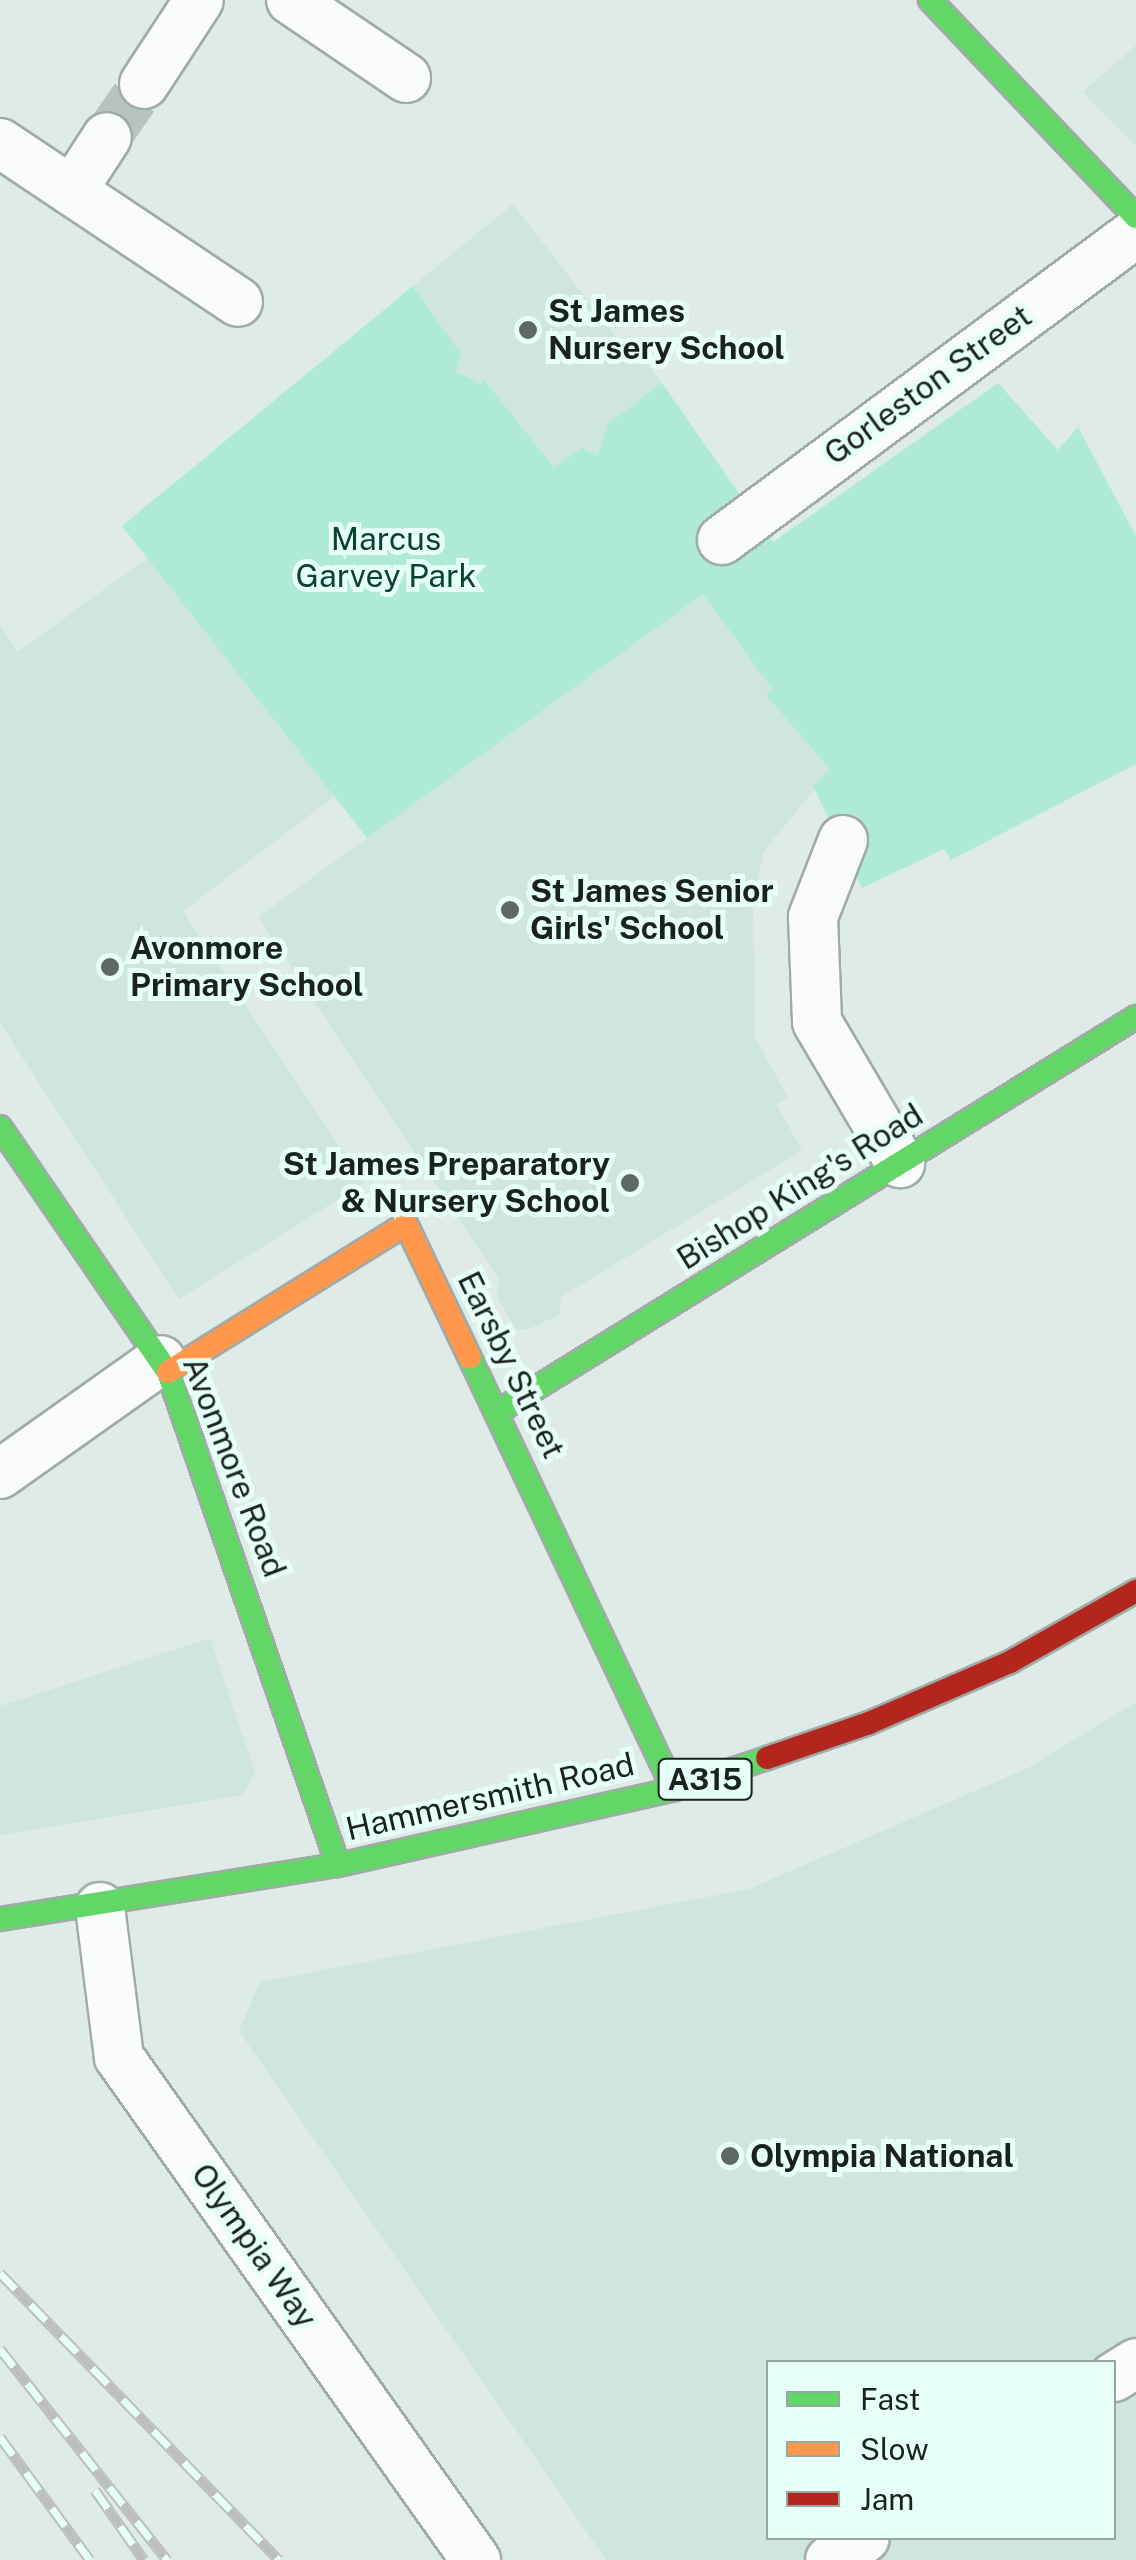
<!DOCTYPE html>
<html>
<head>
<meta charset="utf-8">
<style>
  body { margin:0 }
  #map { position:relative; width:1136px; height:2560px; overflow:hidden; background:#dfebe7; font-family:"Public Sans",sans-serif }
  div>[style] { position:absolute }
  .built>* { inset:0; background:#cee6de }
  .green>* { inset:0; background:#afead9 }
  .street-tunnel>* { height:48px; margin-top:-24px; transform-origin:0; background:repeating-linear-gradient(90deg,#b7c3bf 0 48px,transparent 0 72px) }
  .roads { filter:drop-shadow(2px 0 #a0aaa6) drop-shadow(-2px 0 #a0aaa6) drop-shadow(0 2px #a0aaa6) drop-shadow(0 -2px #a0aaa6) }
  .street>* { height:48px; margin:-24px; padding:0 24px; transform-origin:24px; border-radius:24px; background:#fafcfb }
  .fast>* { height:22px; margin:-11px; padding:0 11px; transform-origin:11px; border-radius:11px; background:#63d668 }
  .slow>* { height:22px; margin:-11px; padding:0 11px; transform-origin:11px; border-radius:11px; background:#ff974d }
  .jam>* { height:22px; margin:-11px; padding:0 11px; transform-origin:11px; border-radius:11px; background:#b3261e }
  .rail>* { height:11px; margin-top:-5.5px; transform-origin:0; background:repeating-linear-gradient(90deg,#e6fff7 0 22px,#bcbfbe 0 44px); box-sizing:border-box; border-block:2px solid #bcbfbe }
  .dots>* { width:28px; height:28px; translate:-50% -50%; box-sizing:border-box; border:5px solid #e6fff7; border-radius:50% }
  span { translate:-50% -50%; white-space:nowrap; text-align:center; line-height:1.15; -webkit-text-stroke:10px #e6fff7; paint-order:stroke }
  .shield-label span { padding:2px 8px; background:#e6fff7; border:2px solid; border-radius:8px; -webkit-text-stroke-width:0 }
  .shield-label { font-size:30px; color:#19221f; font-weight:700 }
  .poi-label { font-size:32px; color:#19221f; font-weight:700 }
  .left { translate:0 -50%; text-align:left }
  .right { translate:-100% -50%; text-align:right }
  .street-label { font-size:32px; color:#19221f }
  .park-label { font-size:32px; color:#0b4034 }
  .legend { position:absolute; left:766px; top:2360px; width:350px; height:180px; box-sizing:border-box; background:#e6fff7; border:2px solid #94a7a1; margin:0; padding:12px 18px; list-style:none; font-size:30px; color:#19221f }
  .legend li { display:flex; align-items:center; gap:20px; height:50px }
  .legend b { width:50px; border:2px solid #94a7a1 }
</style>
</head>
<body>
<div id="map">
  <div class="built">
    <i style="clip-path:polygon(1136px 45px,1136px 145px,1083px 92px)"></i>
    <i style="clip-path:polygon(513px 204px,620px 342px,627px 337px,662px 383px,610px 422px,598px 456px,582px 448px,554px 468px,485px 380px,482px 385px,456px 372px,461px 354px,413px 286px)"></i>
    <i style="clip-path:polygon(147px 558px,335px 796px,183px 911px,364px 1183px,179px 1299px,0 1023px,0 625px,18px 652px)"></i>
    <i style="clip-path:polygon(703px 594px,773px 690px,766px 695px,831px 769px,764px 851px,753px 902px,755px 1037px,788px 1098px,776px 1104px,802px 1150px,561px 1297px,559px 1315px,527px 1330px,515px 1328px,496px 1295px,500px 1281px,258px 917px)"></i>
    <i style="clip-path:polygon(210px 1638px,255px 1772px,243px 1795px,0 1835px,0 1706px)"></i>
    <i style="clip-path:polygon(evenodd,1136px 1702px,1136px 2560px,606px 2560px,239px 2031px,260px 1982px,749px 1889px,1028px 1768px,1136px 1702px,768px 2362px,1114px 2362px,1114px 2538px,768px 2538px,768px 2362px)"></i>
  </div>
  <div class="green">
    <i style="clip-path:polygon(413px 286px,461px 354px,456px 372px,481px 384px,484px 379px,554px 468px,582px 448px,598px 455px,609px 423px,662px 383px,773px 542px,998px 383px,1058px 450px,1078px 427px,1136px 536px,1136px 764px,951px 860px,944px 849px,862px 888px,813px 786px,830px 769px,766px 695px,772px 689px,703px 594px,367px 838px,122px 526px)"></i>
  </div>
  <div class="street-tunnel">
    <i style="left:107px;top:137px;width:65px;rotate:-55.1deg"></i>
  </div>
  <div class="roads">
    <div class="street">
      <i style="left:291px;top:0;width:139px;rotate:34.1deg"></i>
      <i style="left:144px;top:84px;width:100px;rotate:-56.8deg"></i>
      <i style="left:0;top:143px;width:286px;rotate:33.7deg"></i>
      <i style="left:72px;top:191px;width:64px;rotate:-57.1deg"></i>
      <i style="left:722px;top:540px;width:515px;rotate:-36.56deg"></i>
      <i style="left:843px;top:840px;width:83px;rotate:111.3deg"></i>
      <i style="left:813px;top:917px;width:105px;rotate:87.8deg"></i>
      <i style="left:817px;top:1022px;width:164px;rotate:59.5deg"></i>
      <i style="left:0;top:1474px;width:197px;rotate:-35.3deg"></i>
      <i style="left:100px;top:1907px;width:151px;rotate:82.8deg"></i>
      <i style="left:119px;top:2057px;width:617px;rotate:54.64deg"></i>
      <i style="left:1114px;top:2377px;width:26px;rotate:-32deg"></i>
      <i style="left:830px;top:2560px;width:41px;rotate:-32.2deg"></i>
    </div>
    <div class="fast">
      <i style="left:930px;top:0;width:299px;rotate:46.5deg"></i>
      <i style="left:0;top:1127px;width:297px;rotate:55.6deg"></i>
      <i style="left:168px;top:1372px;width:521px;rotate:70.97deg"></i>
      <i style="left:470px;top:1358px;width:477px;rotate:64.7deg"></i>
      <i style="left:499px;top:1411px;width:749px;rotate:-31.74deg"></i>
      <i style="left:0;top:1919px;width:342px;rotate:-9.1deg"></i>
      <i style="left:338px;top:1865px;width:344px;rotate:-12.7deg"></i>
      <i style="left:674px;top:1789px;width:98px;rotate:-18.4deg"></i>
    </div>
    <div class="slow">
      <i style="left:168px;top:1372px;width:280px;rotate:-31.9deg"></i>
      <i style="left:406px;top:1224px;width:148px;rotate:64.5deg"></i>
    </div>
    <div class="jam">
      <i style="left:767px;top:1758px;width:108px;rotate:-18.9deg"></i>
      <i style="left:869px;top:1723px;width:154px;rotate:-23.4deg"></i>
      <i style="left:1010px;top:1662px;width:145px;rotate:-29.4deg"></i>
    </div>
  </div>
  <div class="rail">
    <i style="left:0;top:2273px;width:400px;rotate:45.8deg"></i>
    <i style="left:0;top:2349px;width:269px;rotate:51.6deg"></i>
    <i style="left:0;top:2437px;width:152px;rotate:53.8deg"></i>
    <i style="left:95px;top:2490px;width:85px;rotate:55deg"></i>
  </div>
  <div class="dots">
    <i style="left:528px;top:330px;background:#5e6865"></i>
    <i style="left:510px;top:910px;background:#5e6865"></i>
    <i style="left:110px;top:967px;background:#5e6865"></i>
    <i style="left:630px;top:1183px;background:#5e6865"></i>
    <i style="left:730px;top:2156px;background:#5e6865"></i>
  </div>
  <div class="shield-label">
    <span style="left:705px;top:1779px">A315</span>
  </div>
  <div class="poi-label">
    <span class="left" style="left:548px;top:330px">St James<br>Nursery School</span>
    <span class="left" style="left:530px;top:910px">St James Senior<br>Girls' School</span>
    <span class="left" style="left:130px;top:967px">Avonmore<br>Primary School</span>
    <span class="right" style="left:610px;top:1183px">St James Preparatory<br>&amp; Nursery School</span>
    <span class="left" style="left:750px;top:2156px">Olympia National</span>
  </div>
  <div class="street-label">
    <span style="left:928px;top:385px;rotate:-36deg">Gorleston Street</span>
    <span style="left:800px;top:1187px;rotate:-32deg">Bishop King's Road</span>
    <span style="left:511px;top:1365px;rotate:64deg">Earsby Street</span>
    <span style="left:234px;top:1467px;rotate:69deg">Avonmore Road</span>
    <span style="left:490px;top:1797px;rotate:-13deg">Hammersmith Road</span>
    <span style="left:254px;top:2246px;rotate:55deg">Olympia Way</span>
  </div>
  <div class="park-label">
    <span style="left:386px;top:558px">Marcus<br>Garvey Park</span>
  </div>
  <ul class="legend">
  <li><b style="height:12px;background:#63d668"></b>Fast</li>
  <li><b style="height:12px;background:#ff974d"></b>Slow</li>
  <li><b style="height:12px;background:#b3261e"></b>Jam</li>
  </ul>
</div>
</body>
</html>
